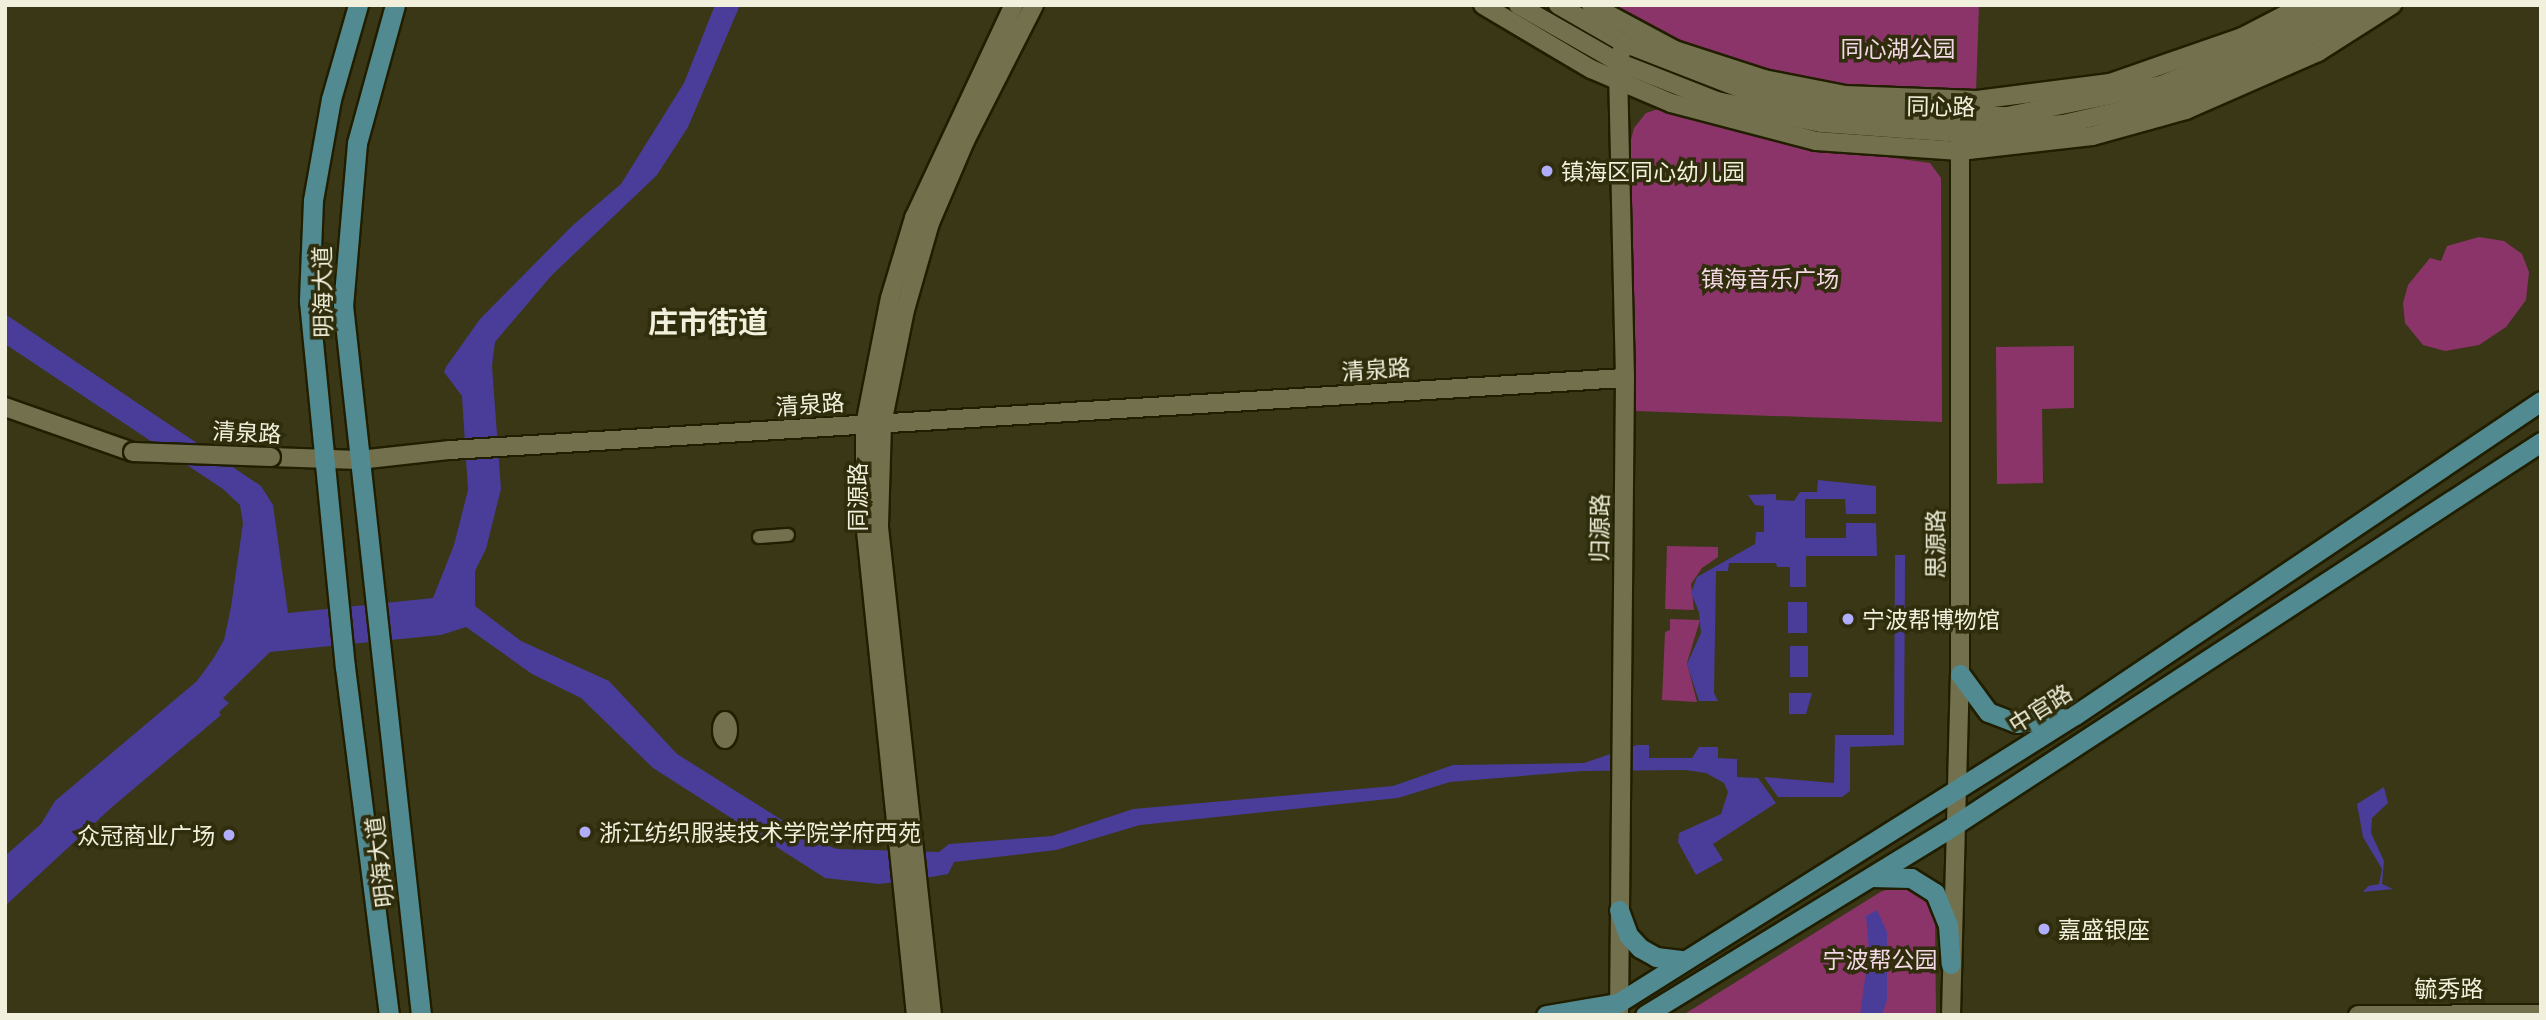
<!DOCTYPE html>
<html>
<head>
<meta charset="utf-8">
<style>
  body { margin:0 }
  #map { position:relative; width:2546px; height:1020px; overflow:hidden; background:#393715; font-family:Barlow,"Noto Sans SC",sans-serif }
  div>[style] { position:absolute }
  .green>* { inset:0; background:#8b346a }
  .water>* { inset:0; background:#4a3d9a; transform-origin:0 0 }
  .roads { filter:drop-shadow(2px 0 #211e00) drop-shadow(-2px 0 #211e00) drop-shadow(0 2px #211e00) drop-shadow(0 -2px #211e00) }
  .street>* { height:12px; margin:-6px; padding:0 6px; transform-origin:6px; border-radius:6px; background:#72704d }
  .street>.ring { margin:-6px; padding:0; box-sizing:content-box; background:none; border:12px solid #72704d; border-radius:50% }
  .secondary>* { height:18px; margin:-9px; padding:0 9px; transform-origin:9px; border-radius:9px; background:#72704d }
  .primary>* { height:19px; margin:-9.5px; padding:0 9.5px; transform-origin:9.5px; border-radius:9.5px; background:#518b91 }
  .bridges { filter:drop-shadow(2px 0 #211e00) drop-shadow(-2px 0 #211e00) drop-shadow(0 2px #211e00) drop-shadow(0 -2px #211e00) }
  .secondary-bridge>* { height:18px; margin:-9px; padding:0 9px; transform-origin:9px; border-radius:9px; background:#72704d }
  .dots>* { width:19px; height:19px; translate:-50% -50%; box-sizing:border-box; border:4px solid #2f2d0b; border-radius:50% }
  span { translate:-50% -50%; white-space:nowrap; text-align:center; line-height:1.15; -webkit-text-stroke:7px #2f2d0b; paint-order:stroke }
  .park-label { font-size:23px; color:#f3d8e6 }
  .street-label { font-size:23px; color:#f0f0dc }
  .poi-label { font-size:23px; color:#f0f0dc }
  .left { translate:0 -50%; text-align:left }
  .right { translate:-100% -50%; text-align:right }
  .district-label { font-size:30px; color:#f0f0dc; font-weight:700 }
  .frame { position:absolute; inset:0; border:7px solid #f0f0dc; pointer-events:none }
</style>
</head>
<body>
<div id="map">
  <div class="green">
    <i style="clip-path:polygon(1607px 5px,1979px 5px,1976px 92px,1840px 88px,1784px 78px,1654px 34px)"></i>
    <i style="clip-path:polygon(1661px 108px,1810px 146px,1930px 163px,1941px 178px,1942px 422px,1635px 411px,1630px 143px,1634px 128px,1646px 113px)"></i>
    <i style="clip-path:polygon(2479px 237px,2504px 241px,2522px 254px,2529px 272px,2526px 300px,2506px 327px,2479px 345px,2445px 351px,2423px 345px,2405px 323px,2403px 303px,2408px 285px,2430px 258px,2441px 261px,2447px 246px)"></i>
    <i style="clip-path:polygon(2074px 346px,2074px 408px,2042px 409px,2043px 483px,1997px 484px,1996px 347px)"></i>
    <i style="clip-path:polygon(1667px 546px,1718px 547px,1718px 557px,1702px 568px,1691px 584px,1694px 610px,1665px 609px)"></i>
    <i style="clip-path:polygon(1670px 619px,1700px 620px,1687px 663px,1697px 702px,1662px 700px,1665px 632px,1670px 630px)"></i>
    <i style="clip-path:polygon(1903px 886px,1923px 891px,1935px 916px,1936px 1015px,1683px 1015px,1882px 891px)"></i>
  </div>
  <div class="water">
    <i style="clip-path:polygon(715px 5px,740px 5px,688px 127px,657px 175px,551px 276px,495px 342px,492px 366px,501px 489px,486px 549px,475px 571px,475px 606px,521px 641px,609px 681px,677px 754px,815px 841px,837px 849px,939px 852px,949px 844px,1052px 836px,1133px 809px,1393px 786px,1453px 765px,1584px 763px,1637px 745px,1649px 745px,1649px 758px,1692px 758px,1699px 747px,1718px 747px,1718px 758px,1737px 759px,1737px 777px,1758px 778px,1776px 803px,1713px 844px,1723px 860px,1696px 875px,1678px 842px,1679px 833px,1721px 814px,1728px 792px,1724px 783px,1706px 773px,1685px 770px,1582px 771px,1450px 782px,1398px 798px,1140px 825px,1056px 850px,954px 862px,948px 874px,931px 877px,879px 884px,825px 878px,653px 768px,581px 698px,532px 674px,466px 627px,441px 635px,270px 652px,223px 698px,229px 703px,219px 712px,221px 715px,111px 808px,5px 906px,5px 856px,41px 824px,55px 801px,197px 681px,213px 659px,224px 640px,231px 607px,243px 523px,240px 505px,223px 489px,5px 344px,5px 314px,261px 486px,273px 505px,288px 613px,433px 598px,454px 545px,468px 490px,462px 396px,444px 372px,446px 367px,480px 319px,572px 226px,621px 184px,684px 83px)"></i>
    <i style="clip-path:polygon(1818px 480px,1876px 486px,1876px 514px,1846px 514px,1845px 499px,1805px 499px,1805px 538px,1846px 538px,1846px 523px,1876px 523px,1877px 556px,1806px 556px,1806px 587px,1790px 587px,1790px 567px,1777px 567px,1776px 563px,1729px 563px,1728px 571px,1716px 571px,1714px 693px,1718px 701px,1699px 701px,1687px 664px,1701px 633px,1699px 612px,1691px 593px,1697px 577px,1755px 544px,1756px 532px,1764px 532px,1764px 506px,1755px 505px,1748px 495px,1776px 494px,1776px 500px,1794px 501px,1800px 492px,1817px 492px)"></i>
    <i style="clip-path:polygon(1895px 555px,1905px 555px,1904px 745px,1850px 747px,1850px 791px,1842px 797px,1778px 797px,1764px 777px,1834px 783px,1835px 735px,1894px 735px)"></i>
    <i style="left:1788px;top:602px;width:19px;height:31px"></i>
    <i style="left:1790px;top:646px;width:18px;height:31px"></i>
    <i style="clip-path:polygon(1789px 693px,1812px 693px,1806px 714px,1789px 714px)"></i>
    <i style="clip-path:polygon(2384px 787px,2388px 803px,2372px 818px,2371px 833px,2384px 861px,2382px 884px,2393px 889px,2363px 892px,2368px 886px,2379px 884px,2382px 869px,2363px 837px,2357px 804px)"></i>
    <i style="clip-path:polygon(1877px 910px,1887px 932px,1887px 1000px,1882px 1015px,1860px 1015px,1869px 950px,1866px 916px)"></i>
  </div>
  <div class="roads">
    <div class="street">
      <i style="left:759px;top:537px;width:29px;rotate:-4deg"></i>
      <i class="ring" style="left:719px;top:718px;width:-2px;height:-2px"></i>
    </div>
    <div class="secondary">
      <i style="left:1483px;top:5px;width:126px;rotate:30.7deg"></i>
      <i style="left:1591px;top:69px;width:87px;rotate:23deg"></i>
      <i style="left:1671px;top:103px;width:150px;rotate:14.7deg"></i>
      <i style="left:1816px;top:141px;width:144px;rotate:4deg"></i>
      <i style="left:1960px;top:151px;width:133px;rotate:-6.5deg"></i>
      <i style="left:2092px;top:136px;width:98px;rotate:-15.5deg"></i>
      <i style="left:2186px;top:110px;width:144px;rotate:-23.7deg"></i>
      <i style="left:2318px;top:52px;width:88px;rotate:-32.4deg"></i>
      <i style="left:1518px;top:5px;width:115px;rotate:29.7deg"></i>
      <i style="left:1618px;top:62px;width:106px;rotate:21.5deg"></i>
      <i style="left:1717px;top:101px;width:106px;rotate:11.9deg"></i>
      <i style="left:1821px;top:123px;width:139px;rotate:4.1deg"></i>
      <i style="left:1960px;top:133px;width:103px;rotate:-5deg"></i>
      <i style="left:2063px;top:124px;width:99px;rotate:-12.8deg"></i>
      <i style="left:2160px;top:102px;width:120px;rotate:-21.4deg"></i>
      <i style="left:2272px;top:58px;width:106px;rotate:-29.9deg"></i>
      <i style="left:1558px;top:5px;width:76px;rotate:29.9deg"></i>
      <i style="left:1624px;top:43px;width:127px;rotate:21.3deg"></i>
      <i style="left:1742px;top:89px;width:93px;rotate:11.8deg"></i>
      <i style="left:1833px;top:108px;width:127px;rotate:3.6deg"></i>
      <i style="left:1960px;top:116px;width:47px"></i>
      <i style="left:2007px;top:116px;width:157px;rotate:-11.4deg"></i>
      <i style="left:2161px;top:85px;width:126px;rotate:-22.3deg"></i>
      <i style="left:2278px;top:37px;width:65px;rotate:-29.3deg"></i>
      <i style="left:1591px;top:5px;width:95px;rotate:28.2deg"></i>
      <i style="left:1675px;top:50px;width:94px;rotate:18deg"></i>
      <i style="left:1764px;top:79px;width:83px;rotate:11.2deg"></i>
      <i style="left:1845px;top:95px;width:132px;rotate:2.2deg"></i>
      <i style="left:1977px;top:100px;width:134px;rotate:-7.3deg"></i>
      <i style="left:2110px;top:83px;width:140px;rotate:-19.2deg"></i>
      <i style="left:2242px;top:37px;width:70px;rotate:-27.3deg"></i>
      <i style="left:5px;top:407px;width:136px;rotate:19.4deg"></i>
      <i style="left:271px;top:457px;width:88px;rotate:2deg"></i>
      <i style="left:359px;top:460px;width:92px;rotate:-6.3deg"></i>
      <i style="left:450px;top:450px;width:1177px;rotate:-3.51deg"></i>
      <i style="left:916px;top:1015px;width:493px;rotate:-95.9deg"></i>
      <i style="left:865px;top:525px;width:100px;rotate:-90deg"></i>
      <i style="left:865px;top:425px;width:129px;rotate:-78.9deg"></i>
      <i style="left:890px;top:298px;width:84px;rotate:-73.3deg"></i>
      <i style="left:914px;top:218px;width:235px;rotate:-64.9deg"></i>
      <i style="left:932px;top:1015px;width:493px;rotate:-96.2deg"></i>
      <i style="left:879px;top:525px;width:101px;rotate:-88.3deg"></i>
      <i style="left:882px;top:424px;width:116px;rotate:-78.6deg"></i>
      <i style="left:905px;top:310px;width:91px;rotate:-74deg"></i>
      <i style="left:930px;top:223px;width:89px;rotate:-66.9deg"></i>
      <i style="left:965px;top:141px;width:153px;rotate:-63.1deg"></i>
      <i style="left:1619px;top:1015px;width:637px;rotate:-89.46deg"></i>
      <i style="left:1625px;top:378px;width:316px;rotate:-91.3deg"></i>
      <i style="left:1618px;top:62px;width:20px;rotate:-72deg"></i>
      <i style="left:1951px;top:1015px;width:341px;rotate:-88.5deg"></i>
      <i style="left:1960px;top:674px;width:558px;rotate:-90deg"></i>
      <i style="left:2358px;top:1015px;width:183px;rotate:-0.3deg"></i>
    </div>
    <div class="primary">
      <i style="left:358px;top:5px;width:98px;rotate:106deg"></i>
      <i style="left:331px;top:99px;width:103px;rotate:100.1deg"></i>
      <i style="left:313px;top:200px;width:101px;rotate:92.3deg"></i>
      <i style="left:309px;top:301px;width:368px;rotate:84.4deg"></i>
      <i style="left:345px;top:667px;width:351px;rotate:82.8deg"></i>
      <i style="left:395px;top:5px;width:143px;rotate:105.4deg"></i>
      <i style="left:357px;top:143px;width:163px;rotate:94.9deg"></i>
      <i style="left:343px;top:305px;width:714px;rotate:83.73deg"></i>
      <i style="left:1960px;top:674px;width:47px;rotate:53.6deg"></i>
      <i style="left:1988px;top:712px;width:30px;rotate:21deg"></i>
      <i style="left:2016px;top:723px;width:48px;rotate:-5.9deg"></i>
      <i style="left:1871px;top:877px;width:40px;rotate:1.4deg"></i>
      <i style="left:1911px;top:878px;width:28px;rotate:32deg"></i>
      <i style="left:1935px;top:893px;width:35px;rotate:68deg"></i>
      <i style="left:1948px;top:925px;width:39px;rotate:86deg"></i>
      <i style="left:1619px;top:910px;width:27px;rotate:70deg"></i>
      <i style="left:1628px;top:935px;width:18px;rotate:47deg"></i>
      <i style="left:1640px;top:948px;width:18px;rotate:29deg"></i>
      <i style="left:1656px;top:957px;width:25px;rotate:7deg"></i>
      <i style="left:1546px;top:1015px;width:73px;rotate:-9.5deg"></i>
      <i style="left:1618px;top:1003px;width:540px;rotate:-32.22deg"></i>
      <i style="left:2075px;top:715px;width:562px;rotate:-33.97deg"></i>
      <i style="left:1645px;top:1015px;width:361px;rotate:-31.5deg"></i>
      <i style="left:1953px;top:826px;width:702px;rotate:-33.15deg"></i>
    </div>
  </div>
  <div class="bridges">
    <div class="secondary-bridge">
      <i style="left:133px;top:452px;width:138px;rotate:2.1deg"></i>
    </div>
  </div>
  <div class="dots">
    <i style="left:1547px;top:171px;background:#b0aefa"></i>
    <i style="left:1848px;top:619px;background:#b0aefa"></i>
    <i style="left:585px;top:832px;background:#b0aefa"></i>
    <i style="left:229px;top:835px;background:#b0aefa"></i>
    <i style="left:2044px;top:929px;background:#b0aefa"></i>
  </div>
  <div class="park-label">
    <span style="left:1898px;top:48px">同心湖公园</span>
    <span style="left:1770px;top:278px">镇海音乐广场</span>
    <span style="left:1880px;top:959px">宁波帮公园</span>
  </div>
  <div class="street-label">
    <span style="left:1941px;top:106px;rotate:1deg">同心路</span>
    <span style="left:322px;top:292px;rotate:-91deg">明海大道</span>
    <span style="left:1376px;top:369px;rotate:-4deg">清泉路</span>
    <span style="left:810px;top:404px;rotate:-4deg">清泉路</span>
    <span style="left:247px;top:432px;rotate:3deg">清泉路</span>
    <span style="left:857px;top:497px;rotate:-90deg">同源路</span>
    <span style="left:1599px;top:528px;rotate:-89deg">归源路</span>
    <span style="left:1935px;top:544px;rotate:-90deg">思源路</span>
    <span style="left:2040px;top:708px;rotate:-32deg">中官路</span>
    <span style="left:379px;top:862px;rotate:-97deg">明海大道</span>
    <span style="left:2449px;top:988px">毓秀路</span>
  </div>
  <div class="poi-label">
    <span class="left" style="left:1561px;top:171px">镇海区同心幼儿园</span>
    <span class="left" style="left:1862px;top:619px">宁波帮博物馆</span>
    <span class="left" style="left:599px;top:832px">浙江纺织服装技术学院学府西苑</span>
    <span class="right" style="left:215px;top:835px">众冠商业广场</span>
    <span class="left" style="left:2058px;top:929px">嘉盛银座</span>
  </div>
  <div class="district-label">
    <span style="left:708px;top:321px">庄市街道</span>
  </div>
  <div class="frame"></div>
</div>
</body>
</html>
